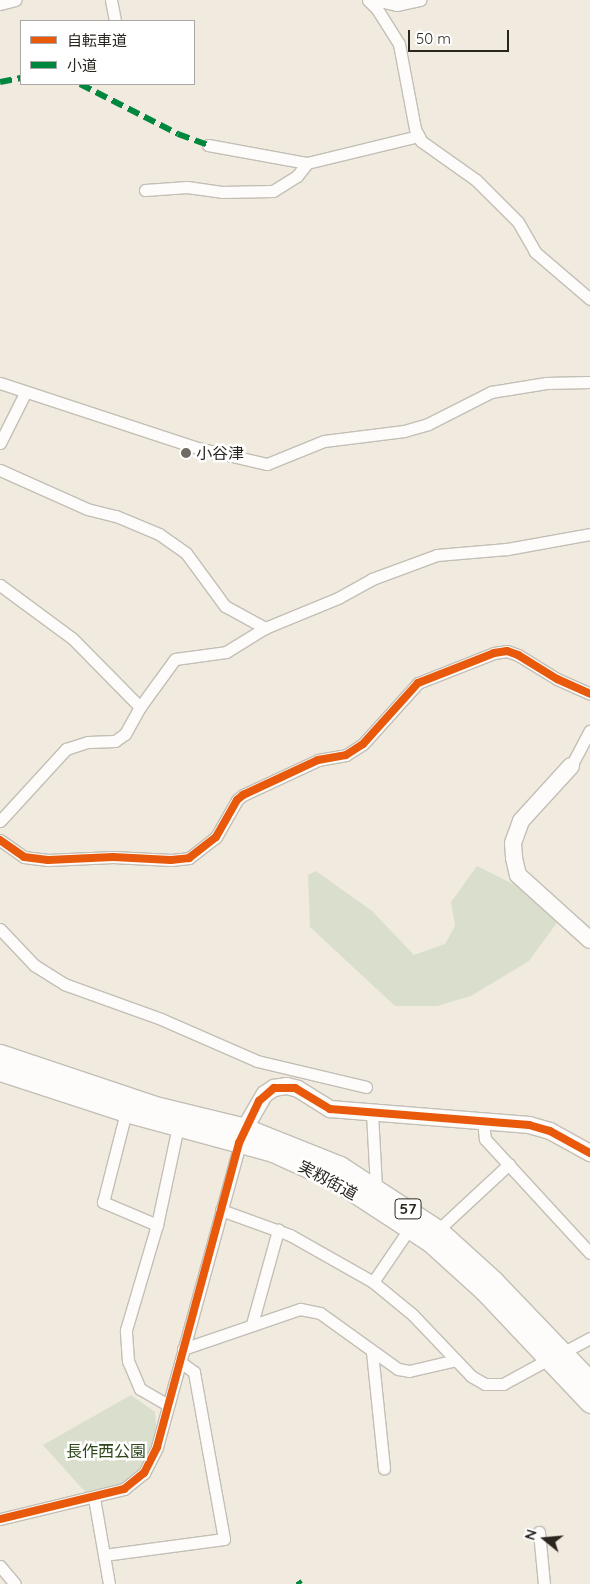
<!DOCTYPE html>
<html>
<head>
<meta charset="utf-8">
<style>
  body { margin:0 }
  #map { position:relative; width:590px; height:1584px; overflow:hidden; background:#f0eadf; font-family:Quicksand,"Noto Sans JP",sans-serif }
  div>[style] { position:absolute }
  .green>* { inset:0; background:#dadfcd }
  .roads { filter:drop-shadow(1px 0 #c3bfb6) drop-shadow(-1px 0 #c3bfb6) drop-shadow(0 1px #c3bfb6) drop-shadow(0 -1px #c3bfb6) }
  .street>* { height:11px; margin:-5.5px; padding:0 5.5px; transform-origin:5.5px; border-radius:5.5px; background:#fdfcfa }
  .secondary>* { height:16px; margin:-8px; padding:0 8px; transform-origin:8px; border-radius:8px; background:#fdfcfa }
  .primary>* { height:19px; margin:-9.5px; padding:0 9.5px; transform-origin:9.5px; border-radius:9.5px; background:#fdfcfa }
  .quiet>* { height:6px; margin-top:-3px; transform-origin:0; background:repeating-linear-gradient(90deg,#00873e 0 12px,transparent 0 18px) }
  .cycleway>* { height:8px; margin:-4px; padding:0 4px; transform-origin:4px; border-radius:4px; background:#e8590c }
  .dots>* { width:14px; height:14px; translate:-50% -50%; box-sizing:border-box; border:2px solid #fff; border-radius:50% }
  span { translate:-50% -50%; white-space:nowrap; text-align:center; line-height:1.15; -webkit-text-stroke:5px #fff; paint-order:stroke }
  .shield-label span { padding:1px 4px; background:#fff; border:1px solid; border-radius:4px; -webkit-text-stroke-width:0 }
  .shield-label { font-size:15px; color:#2a261f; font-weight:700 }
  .poi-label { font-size:16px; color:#2a261f }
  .left { translate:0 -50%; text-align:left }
  .street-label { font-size:16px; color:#2a261f }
  .park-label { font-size:16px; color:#2e4619 }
  .legend { position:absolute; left:20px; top:20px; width:175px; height:65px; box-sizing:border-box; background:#fff; border:1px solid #aaa8a5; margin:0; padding:6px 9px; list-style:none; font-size:15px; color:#2a261f }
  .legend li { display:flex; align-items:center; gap:10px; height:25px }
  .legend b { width:25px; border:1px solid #aaa8a5 }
  .north { position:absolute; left:520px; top:1514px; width:50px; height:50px; -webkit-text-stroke:4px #fff; paint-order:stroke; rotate:287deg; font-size:14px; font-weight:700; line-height:20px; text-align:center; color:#2a261f }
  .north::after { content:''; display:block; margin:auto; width:18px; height:22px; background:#2a261f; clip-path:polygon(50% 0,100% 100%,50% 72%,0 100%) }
  .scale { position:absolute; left:408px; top:30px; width:101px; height:22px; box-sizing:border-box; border:2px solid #2a261f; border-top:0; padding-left:6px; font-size:15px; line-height:18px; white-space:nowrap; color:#2a261f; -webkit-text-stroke:4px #fff; paint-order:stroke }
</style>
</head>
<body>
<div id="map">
  <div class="green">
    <i style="clip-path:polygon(477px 866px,517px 886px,559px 920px,529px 961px,471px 996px,437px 1006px,395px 1006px,310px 927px,308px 875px,316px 871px,372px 911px,414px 955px,445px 944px,455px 926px,451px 902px)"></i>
    <i style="clip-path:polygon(131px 1395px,155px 1412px,156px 1426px,150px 1451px,138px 1471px,121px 1484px,87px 1494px,43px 1445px)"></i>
  </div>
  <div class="roads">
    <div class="street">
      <i style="left:111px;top:0;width:21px;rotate:79deg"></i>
      <i style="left:368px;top:0;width:13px;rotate:45deg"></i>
      <i style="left:377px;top:9px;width:41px;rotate:57.8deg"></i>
      <i style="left:399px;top:44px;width:86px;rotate:79.3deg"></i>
      <i style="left:415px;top:129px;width:13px;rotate:63deg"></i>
      <i style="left:421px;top:141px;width:67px;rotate:35.3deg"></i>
      <i style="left:476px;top:180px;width:59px;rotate:45deg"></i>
      <i style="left:518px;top:222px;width:34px;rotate:60deg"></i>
      <i style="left:535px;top:252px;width:72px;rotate:40.5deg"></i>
      <i style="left:375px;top:0;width:22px;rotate:13deg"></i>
      <i style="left:396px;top:5px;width:25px;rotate:-12deg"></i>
      <i style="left:0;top:4px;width:16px;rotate:-15deg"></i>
      <i style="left:208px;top:145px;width:101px;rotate:10.3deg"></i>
      <i style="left:307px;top:163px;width:115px;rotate:-13.6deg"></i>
      <i style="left:145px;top:190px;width:42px;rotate:-4.1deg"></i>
      <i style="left:187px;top:187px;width:35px;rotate:8deg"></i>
      <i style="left:222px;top:192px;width:51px;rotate:-1.1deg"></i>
      <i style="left:273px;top:191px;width:28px;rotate:-32deg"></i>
      <i style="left:297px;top:176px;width:16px;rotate:-52deg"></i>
      <i style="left:0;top:383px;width:208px;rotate:18.2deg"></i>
      <i style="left:198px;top:448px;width:71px;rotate:13.1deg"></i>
      <i style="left:267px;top:464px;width:61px;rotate:-22deg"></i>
      <i style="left:324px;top:441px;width:81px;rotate:-7.1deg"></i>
      <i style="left:404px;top:431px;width:25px;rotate:-16deg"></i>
      <i style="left:428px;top:424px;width:71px;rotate:-26.9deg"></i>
      <i style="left:491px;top:392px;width:56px;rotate:-9.3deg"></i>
      <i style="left:546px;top:383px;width:44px;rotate:-1.3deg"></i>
      <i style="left:0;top:443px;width:56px;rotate:-63.4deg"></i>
      <i style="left:0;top:470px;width:95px;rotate:24.1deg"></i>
      <i style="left:87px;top:509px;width:30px;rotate:14deg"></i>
      <i style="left:116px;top:516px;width:47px;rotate:22.7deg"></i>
      <i style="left:159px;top:534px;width:33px;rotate:35deg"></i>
      <i style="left:186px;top:553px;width:66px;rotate:53.7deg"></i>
      <i style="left:225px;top:606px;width:46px;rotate:28.8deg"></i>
      <i style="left:265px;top:628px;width:79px;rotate:-22.3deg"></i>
      <i style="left:338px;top:598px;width:39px;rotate:-29deg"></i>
      <i style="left:372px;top:579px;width:69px;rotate:-20.3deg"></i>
      <i style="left:437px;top:555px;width:70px;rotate:-4.9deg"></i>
      <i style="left:507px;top:549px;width:84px;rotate:-10.2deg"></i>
      <i style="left:0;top:585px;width:89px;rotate:36.4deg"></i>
      <i style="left:72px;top:638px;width:97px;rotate:45.4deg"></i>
      <i style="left:571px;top:766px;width:40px;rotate:-62deg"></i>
      <i style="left:0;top:821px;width:98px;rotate:-47.5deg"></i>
      <i style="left:66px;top:749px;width:23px;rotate:-18deg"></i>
      <i style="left:88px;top:742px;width:27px;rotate:-2deg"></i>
      <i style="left:115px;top:741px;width:12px;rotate:-35deg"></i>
      <i style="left:125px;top:734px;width:31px;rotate:-61deg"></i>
      <i style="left:140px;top:707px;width:59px;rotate:-53.9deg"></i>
      <i style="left:175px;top:659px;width:51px;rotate:-7.8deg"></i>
      <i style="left:226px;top:652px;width:46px;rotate:-31.6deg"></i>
      <i style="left:0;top:840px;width:29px;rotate:35deg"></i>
      <i style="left:24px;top:857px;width:24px;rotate:7deg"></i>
      <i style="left:48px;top:860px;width:65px;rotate:-2.6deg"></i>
      <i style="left:113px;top:857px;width:58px;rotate:3deg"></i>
      <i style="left:171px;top:860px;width:18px;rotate:-6deg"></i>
      <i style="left:189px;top:858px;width:34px;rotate:-38deg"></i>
      <i style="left:216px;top:837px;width:43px;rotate:-60.4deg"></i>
      <i style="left:237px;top:800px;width:8px;rotate:-40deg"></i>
      <i style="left:243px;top:795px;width:83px;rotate:-25deg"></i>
      <i style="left:318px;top:760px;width:28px;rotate:-10deg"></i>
      <i style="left:346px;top:755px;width:20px;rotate:-33deg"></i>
      <i style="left:363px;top:744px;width:82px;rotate:-48deg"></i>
      <i style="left:418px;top:683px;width:82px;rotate:-21.5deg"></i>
      <i style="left:494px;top:653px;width:13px;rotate:-9deg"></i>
      <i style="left:507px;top:651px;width:12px;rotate:20deg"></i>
      <i style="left:518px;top:655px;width:46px;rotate:31.6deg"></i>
      <i style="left:557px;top:679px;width:36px;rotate:24deg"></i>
      <i style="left:0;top:929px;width:50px;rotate:46.6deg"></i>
      <i style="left:34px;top:965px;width:36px;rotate:32deg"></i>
      <i style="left:64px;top:984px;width:103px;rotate:19.8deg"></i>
      <i style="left:161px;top:1019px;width:105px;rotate:23.6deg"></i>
      <i style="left:257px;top:1061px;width:112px;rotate:13.4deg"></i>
      <i style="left:126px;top:1112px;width:93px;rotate:104.3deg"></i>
      <i style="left:103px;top:1202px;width:59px;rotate:23.1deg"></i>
      <i style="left:372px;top:1113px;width:74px;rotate:86.9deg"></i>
      <i style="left:483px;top:1121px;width:18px;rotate:84deg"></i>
      <i style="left:485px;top:1139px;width:155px;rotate:47.4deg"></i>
      <i style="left:221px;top:1210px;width:73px;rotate:19.9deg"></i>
      <i style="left:290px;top:1235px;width:95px;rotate:29.5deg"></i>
      <i style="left:373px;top:1282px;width:52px;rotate:39.5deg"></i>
      <i style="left:413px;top:1315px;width:84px;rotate:46.4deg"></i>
      <i style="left:471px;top:1376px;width:16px;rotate:30deg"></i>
      <i style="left:485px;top:1384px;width:18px"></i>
      <i style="left:503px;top:1384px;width:52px;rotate:-28.5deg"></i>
      <i style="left:438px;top:1230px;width:97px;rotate:-42.9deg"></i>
      <i style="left:373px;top:1282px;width:64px;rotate:-55.8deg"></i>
      <i style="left:252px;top:1324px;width:98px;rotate:-74.5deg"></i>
      <i style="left:183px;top:1349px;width:124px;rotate:-18.9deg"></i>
      <i style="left:300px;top:1309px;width:20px;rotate:11deg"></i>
      <i style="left:320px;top:1313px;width:96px;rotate:35.7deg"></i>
      <i style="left:398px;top:1369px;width:11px;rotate:10deg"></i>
      <i style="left:409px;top:1371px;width:48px;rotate:-13.2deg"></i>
      <i style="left:372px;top:1352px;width:117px;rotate:84.1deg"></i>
      <i style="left:562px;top:1353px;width:32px;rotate:-28deg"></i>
      <i style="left:168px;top:1405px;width:32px;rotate:-150deg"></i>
      <i style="left:140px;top:1389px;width:30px;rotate:-113deg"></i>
      <i style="left:128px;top:1361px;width:31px;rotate:-94deg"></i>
      <i style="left:126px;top:1330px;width:109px;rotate:-73.6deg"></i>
      <i style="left:157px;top:1225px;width:101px;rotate:-78deg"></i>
      <i style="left:94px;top:1498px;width:87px;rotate:80.1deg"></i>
      <i style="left:0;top:1519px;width:128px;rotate:-13.6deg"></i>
      <i style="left:124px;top:1489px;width:26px;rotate:-39deg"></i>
      <i style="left:144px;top:1473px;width:29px;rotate:-63deg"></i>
      <i style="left:157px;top:1447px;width:319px;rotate:-74.7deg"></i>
      <i style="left:539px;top:1532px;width:52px;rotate:84.5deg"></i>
      <i style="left:104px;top:1555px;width:121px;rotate:-7.6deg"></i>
      <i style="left:224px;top:1539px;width:170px;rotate:-100.2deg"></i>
      <i style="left:194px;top:1372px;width:17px;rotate:-144deg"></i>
      <i style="left:0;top:1566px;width:23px;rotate:50deg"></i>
    </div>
    <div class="secondary">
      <i style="left:571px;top:766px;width:74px;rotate:132.3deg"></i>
      <i style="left:521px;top:821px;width:23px;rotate:110deg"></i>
      <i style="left:513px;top:843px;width:15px;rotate:86deg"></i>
      <i style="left:514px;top:858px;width:17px;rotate:77deg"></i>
      <i style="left:518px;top:875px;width:97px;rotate:42.1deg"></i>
      <i style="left:245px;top:1128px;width:39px;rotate:-60deg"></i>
      <i style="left:265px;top:1094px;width:11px;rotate:-34deg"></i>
      <i style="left:274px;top:1088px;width:13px;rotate:-9deg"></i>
      <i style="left:287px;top:1086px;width:11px;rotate:15deg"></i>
      <i style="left:298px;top:1089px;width:38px;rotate:32deg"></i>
      <i style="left:330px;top:1109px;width:200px;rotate:4.6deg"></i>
      <i style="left:529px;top:1125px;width:22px;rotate:16deg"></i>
      <i style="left:550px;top:1131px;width:46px;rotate:28.8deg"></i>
    </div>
    <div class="primary">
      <i style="left:0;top:1054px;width:163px;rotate:18.5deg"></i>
      <i style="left:155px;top:1106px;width:93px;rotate:13.7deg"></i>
      <i style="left:245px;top:1128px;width:102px;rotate:21.8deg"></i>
      <i style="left:340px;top:1166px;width:117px;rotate:33.1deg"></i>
      <i style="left:438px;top:1230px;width:76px;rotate:42.3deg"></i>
      <i style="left:494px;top:1281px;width:139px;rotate:46.2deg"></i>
      <i style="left:0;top:1071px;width:133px;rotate:18deg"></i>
      <i style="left:126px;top:1112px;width:152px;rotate:15.2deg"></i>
      <i style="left:273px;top:1152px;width:68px;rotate:24.3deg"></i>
      <i style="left:335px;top:1180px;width:113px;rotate:33.1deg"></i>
      <i style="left:430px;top:1242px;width:73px;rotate:42.2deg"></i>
      <i style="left:484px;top:1291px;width:154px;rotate:46.6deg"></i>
    </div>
  </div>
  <div class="quiet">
    <i style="left:0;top:82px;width:21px;rotate:-11deg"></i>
    <i style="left:80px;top:84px;width:110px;rotate:27deg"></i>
    <i style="left:178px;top:134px;width:32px;rotate:20deg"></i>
    <i style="left:298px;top:1581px;width:4px;rotate:56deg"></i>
  </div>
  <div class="cycleway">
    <i style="left:0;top:840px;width:29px;rotate:35deg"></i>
    <i style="left:24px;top:857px;width:24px;rotate:7deg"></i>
    <i style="left:48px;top:860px;width:65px;rotate:-2.6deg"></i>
    <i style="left:113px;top:857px;width:58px;rotate:3deg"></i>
    <i style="left:171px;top:860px;width:18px;rotate:-6deg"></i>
    <i style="left:189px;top:858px;width:34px;rotate:-38deg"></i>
    <i style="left:216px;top:837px;width:43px;rotate:-60.4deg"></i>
    <i style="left:237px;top:800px;width:8px;rotate:-40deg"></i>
    <i style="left:243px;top:795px;width:83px;rotate:-25deg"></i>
    <i style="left:318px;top:760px;width:28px;rotate:-10deg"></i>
    <i style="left:346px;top:755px;width:20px;rotate:-33deg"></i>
    <i style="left:363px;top:744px;width:82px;rotate:-48deg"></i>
    <i style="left:418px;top:683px;width:82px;rotate:-21.5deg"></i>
    <i style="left:494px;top:653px;width:13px;rotate:-9deg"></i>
    <i style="left:507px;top:651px;width:12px;rotate:20deg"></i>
    <i style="left:518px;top:655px;width:46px;rotate:31.6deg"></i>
    <i style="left:557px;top:679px;width:36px;rotate:24deg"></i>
    <i style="left:0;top:1519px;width:128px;rotate:-13.6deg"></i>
    <i style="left:124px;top:1489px;width:26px;rotate:-39deg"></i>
    <i style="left:144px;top:1473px;width:29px;rotate:-63deg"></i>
    <i style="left:157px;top:1447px;width:315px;rotate:-74.9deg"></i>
    <i style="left:239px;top:1143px;width:47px;rotate:-64.5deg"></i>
    <i style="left:259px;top:1101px;width:20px;rotate:-41deg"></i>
    <i style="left:274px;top:1088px;width:21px"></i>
    <i style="left:295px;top:1088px;width:41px;rotate:31deg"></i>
    <i style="left:330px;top:1109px;width:200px;rotate:4.6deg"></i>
    <i style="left:529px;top:1125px;width:22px;rotate:16deg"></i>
    <i style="left:550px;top:1131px;width:46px;rotate:28.8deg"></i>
  </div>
  <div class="dots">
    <i style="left:186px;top:453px;background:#6f6b62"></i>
  </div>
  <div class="shield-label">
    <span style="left:408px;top:1209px">57</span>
  </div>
  <div class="poi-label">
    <span class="left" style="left:196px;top:453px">小谷津</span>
  </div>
  <div class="street-label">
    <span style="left:328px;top:1180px;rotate:28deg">実籾街道</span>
  </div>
  <div class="park-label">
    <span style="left:106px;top:1451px">長作西公園</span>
  </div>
  <ul class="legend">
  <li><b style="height:6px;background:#e8590c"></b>自転車道</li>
  <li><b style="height:6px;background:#00873e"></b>小道</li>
  </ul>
  <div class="north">N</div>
  <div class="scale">50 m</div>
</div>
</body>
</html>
